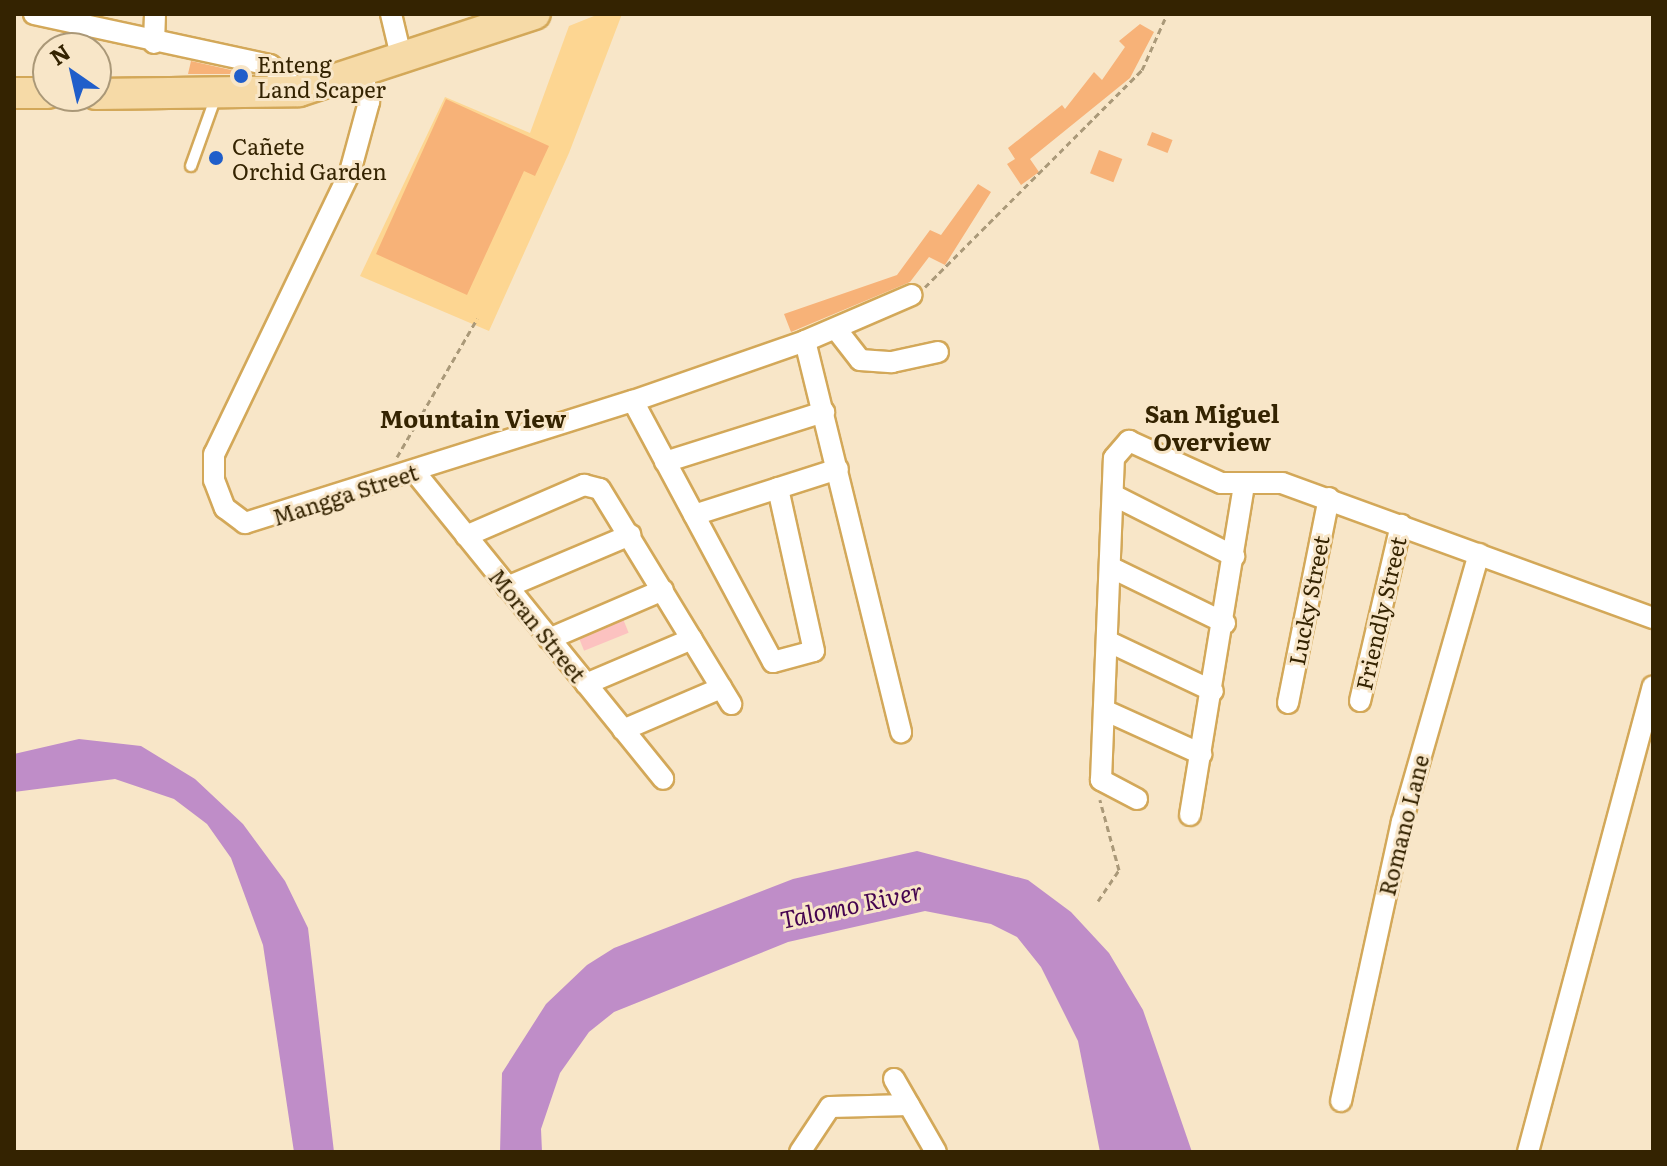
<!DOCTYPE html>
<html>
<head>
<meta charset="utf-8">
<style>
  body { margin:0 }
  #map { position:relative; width:1667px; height:1166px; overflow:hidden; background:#f8e6c8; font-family:Literata,serif }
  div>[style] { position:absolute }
  .built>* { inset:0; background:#fdd692 }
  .green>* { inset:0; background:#fcc2c0; transform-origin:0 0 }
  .water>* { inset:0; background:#bf8dc8 }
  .building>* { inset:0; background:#f7b278; transform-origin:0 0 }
  .path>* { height:3px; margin-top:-1.5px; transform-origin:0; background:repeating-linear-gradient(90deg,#aa9979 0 6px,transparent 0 10px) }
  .roads { filter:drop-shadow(2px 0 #d3a859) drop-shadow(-2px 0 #d3a859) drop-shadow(0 2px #d3a859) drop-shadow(0 -2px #d3a859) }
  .lane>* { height:10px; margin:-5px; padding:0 5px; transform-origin:5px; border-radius:5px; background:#fff }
  .street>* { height:20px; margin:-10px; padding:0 10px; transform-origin:10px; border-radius:10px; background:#fff }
  .primary>* { height:30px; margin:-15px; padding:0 15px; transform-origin:15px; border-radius:15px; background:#f6daa7 }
  .dots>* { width:22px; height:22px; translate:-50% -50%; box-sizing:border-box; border:4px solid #f8e6c8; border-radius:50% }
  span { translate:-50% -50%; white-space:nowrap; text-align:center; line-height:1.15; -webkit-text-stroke:6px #f8e6c8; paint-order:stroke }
  .poi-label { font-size:22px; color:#342301 }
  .left { translate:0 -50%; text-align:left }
  .street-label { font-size:22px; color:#342301 }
  .neighbourhood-label { font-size:24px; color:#342301; font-weight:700 }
  .water-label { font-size:24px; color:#450450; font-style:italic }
  .frame { position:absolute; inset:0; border:16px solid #342301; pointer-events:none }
  .north { position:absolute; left:32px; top:32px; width:80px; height:80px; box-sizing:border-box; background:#f8e6c8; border:2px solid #aa9878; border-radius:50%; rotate:326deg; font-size:22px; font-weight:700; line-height:32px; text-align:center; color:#342301 }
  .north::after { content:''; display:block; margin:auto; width:28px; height:36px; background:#205eca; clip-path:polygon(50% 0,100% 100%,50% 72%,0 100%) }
</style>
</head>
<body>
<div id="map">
  <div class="built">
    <i style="clip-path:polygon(599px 14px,622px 14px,569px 153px,489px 331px,360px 276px,445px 97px,530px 133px,569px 26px)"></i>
  </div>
  <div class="green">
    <i style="left:617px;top:604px;width:31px;height:48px;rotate:68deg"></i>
  </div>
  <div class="water">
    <i style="clip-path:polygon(79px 739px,141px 746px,195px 779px,243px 824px,285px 881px,308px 928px,334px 1152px,294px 1152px,263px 945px,231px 858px,207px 824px,174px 799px,115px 779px,14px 792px,14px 754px)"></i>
    <i style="clip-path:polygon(917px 851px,1028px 880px,1071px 912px,1109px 953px,1143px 1010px,1192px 1152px,1100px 1152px,1078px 1041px,1041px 967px,1017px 937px,991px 924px,925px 911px,788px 942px,614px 1012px,589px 1032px,560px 1073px,541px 1129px,542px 1152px,500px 1152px,502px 1073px,546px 1004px,587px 965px,614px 948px,793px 879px)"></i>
  </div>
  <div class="building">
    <i style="clip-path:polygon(1140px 24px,1154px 32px,1130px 78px,1030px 159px,1039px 172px,1021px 185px,1007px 164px,1015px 159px,1008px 148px,1062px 105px,1065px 109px,1094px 72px,1102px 80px,1125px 47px,1119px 41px)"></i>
    <i style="clip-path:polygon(191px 61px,249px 74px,188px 74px)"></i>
    <i style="clip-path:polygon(446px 99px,549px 146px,535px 176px,524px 171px,467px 295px,376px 254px)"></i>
    <i style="left:1152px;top:132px;width:22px;height:14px;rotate:21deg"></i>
    <i style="left:1099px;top:150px;width:25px;height:25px;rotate:21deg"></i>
    <i style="clip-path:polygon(978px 184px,991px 192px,945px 265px,929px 257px,910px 282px,791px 332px,784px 314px,897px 275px,930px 230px,941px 235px)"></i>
  </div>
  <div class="path">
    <i style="left:925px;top:287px;width:307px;rotate:-45deg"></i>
    <i style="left:1142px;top:70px;width:61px;rotate:-65.9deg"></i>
    <i style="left:397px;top:457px;width:160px;rotate:-59.9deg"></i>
    <i style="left:1098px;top:901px;width:37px;rotate:-56deg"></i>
    <i style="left:1119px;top:870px;width:73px;rotate:-105.2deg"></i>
  </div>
  <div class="roads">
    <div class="lane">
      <i style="left:191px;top:166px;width:74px;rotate:-70.3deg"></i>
    </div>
    <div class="street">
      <i style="left:34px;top:14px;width:241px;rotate:12.2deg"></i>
      <i style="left:270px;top:65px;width:39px;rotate:42deg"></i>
      <i style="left:391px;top:14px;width:47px;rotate:76.6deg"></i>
      <i style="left:154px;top:43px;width:29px;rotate:-88deg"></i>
      <i style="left:363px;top:74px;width:29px;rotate:78deg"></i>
      <i style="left:369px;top:102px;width:73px;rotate:105.2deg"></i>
      <i style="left:350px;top:172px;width:313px;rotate:115.7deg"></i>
      <i style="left:214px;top:454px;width:26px;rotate:90deg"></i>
      <i style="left:214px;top:480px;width:30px;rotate:69deg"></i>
      <i style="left:225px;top:508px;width:25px;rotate:37deg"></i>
      <i style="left:245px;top:523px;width:407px;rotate:-17.5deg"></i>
      <i style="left:633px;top:401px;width:182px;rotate:-19.2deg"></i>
      <i style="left:805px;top:341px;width:116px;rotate:-23.3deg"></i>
      <i style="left:836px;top:329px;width:39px;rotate:52deg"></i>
      <i style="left:860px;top:360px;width:32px;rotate:4deg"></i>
      <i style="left:892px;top:362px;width:47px;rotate:-12.3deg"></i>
      <i style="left:805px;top:341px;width:403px;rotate:76.2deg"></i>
      <i style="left:633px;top:401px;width:296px;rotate:61.8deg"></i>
      <i style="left:773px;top:662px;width:42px;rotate:-15deg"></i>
      <i style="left:814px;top:651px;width:167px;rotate:-102.5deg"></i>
      <i style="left:665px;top:462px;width:167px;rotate:-17.5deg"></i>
      <i style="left:414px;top:471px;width:396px;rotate:51deg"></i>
      <i style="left:1113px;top:495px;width:136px;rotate:26.8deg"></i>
      <i style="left:694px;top:515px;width:151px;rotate:-17.7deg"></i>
      <i style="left:466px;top:536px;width:129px;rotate:-23.4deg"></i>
      <i style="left:584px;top:485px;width:16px;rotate:14deg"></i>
      <i style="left:600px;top:489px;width:252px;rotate:58.6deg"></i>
      <i style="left:1110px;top:567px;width:128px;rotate:26deg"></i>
      <i style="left:507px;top:587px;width:134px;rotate:-22.9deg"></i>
      <i style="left:549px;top:639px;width:124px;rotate:-23.3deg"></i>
      <i style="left:1107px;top:641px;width:117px;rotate:25.3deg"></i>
      <i style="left:586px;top:684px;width:115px;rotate:-23deg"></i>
      <i style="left:1360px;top:701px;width:181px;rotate:-76.9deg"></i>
      <i style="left:1288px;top:703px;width:209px;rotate:-78.7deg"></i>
      <i style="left:1104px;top:710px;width:107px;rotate:24.4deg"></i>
      <i style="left:623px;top:730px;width:107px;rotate:-23.2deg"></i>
      <i style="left:1137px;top:799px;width:41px;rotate:-152.2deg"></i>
      <i style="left:1101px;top:780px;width:322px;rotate:-87.7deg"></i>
      <i style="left:1114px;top:458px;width:23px;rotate:-49deg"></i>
      <i style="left:1129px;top:441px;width:101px;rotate:24.5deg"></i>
      <i style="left:1221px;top:483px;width:61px"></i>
      <i style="left:1282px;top:483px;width:395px;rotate:20deg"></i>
      <i style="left:1190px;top:815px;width:333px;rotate:-80.7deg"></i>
      <i style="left:894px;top:1079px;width:84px;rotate:60.1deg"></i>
      <i style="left:1341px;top:1101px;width:286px;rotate:-77.7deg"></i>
      <i style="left:1402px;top:822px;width:279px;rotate:-74deg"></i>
      <i style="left:800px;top:1152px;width:54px;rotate:-56.3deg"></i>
      <i style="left:830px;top:1107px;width:79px;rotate:-1.5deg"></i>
      <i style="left:1528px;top:1152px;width:482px;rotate:-75deg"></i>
    </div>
    <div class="primary">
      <i style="left:14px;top:93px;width:34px"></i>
      <i style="left:96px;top:94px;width:203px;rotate:-0.8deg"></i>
      <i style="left:299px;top:91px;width:248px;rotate:-18.1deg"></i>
    </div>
  </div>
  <div class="dots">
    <i style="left:241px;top:76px;background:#205eca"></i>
    <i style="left:216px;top:158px;background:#205eca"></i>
  </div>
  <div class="poi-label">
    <span class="left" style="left:257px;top:76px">Enteng<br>Land Scaper</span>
    <span class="left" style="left:232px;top:158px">Cañete<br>Orchid Garden</span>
  </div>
  <div class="street-label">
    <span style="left:345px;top:494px;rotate:-18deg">Mangga Street</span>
    <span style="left:1308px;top:600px;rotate:-79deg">Lucky Street</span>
    <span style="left:1380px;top:613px;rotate:-77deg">Friendly Street</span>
    <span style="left:538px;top:625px;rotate:51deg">Moran Street</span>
    <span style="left:1403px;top:825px;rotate:-76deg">Romano Lane</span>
  </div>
  <div class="neighbourhood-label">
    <span style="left:1212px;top:427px">San Miguel<br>Overview</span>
    <span style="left:473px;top:418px">Mountain View</span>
  </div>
  <div class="water-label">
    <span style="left:851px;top:904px;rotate:-12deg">Talomo River</span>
  </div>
  <div class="frame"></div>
  <div class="north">N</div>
</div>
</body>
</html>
